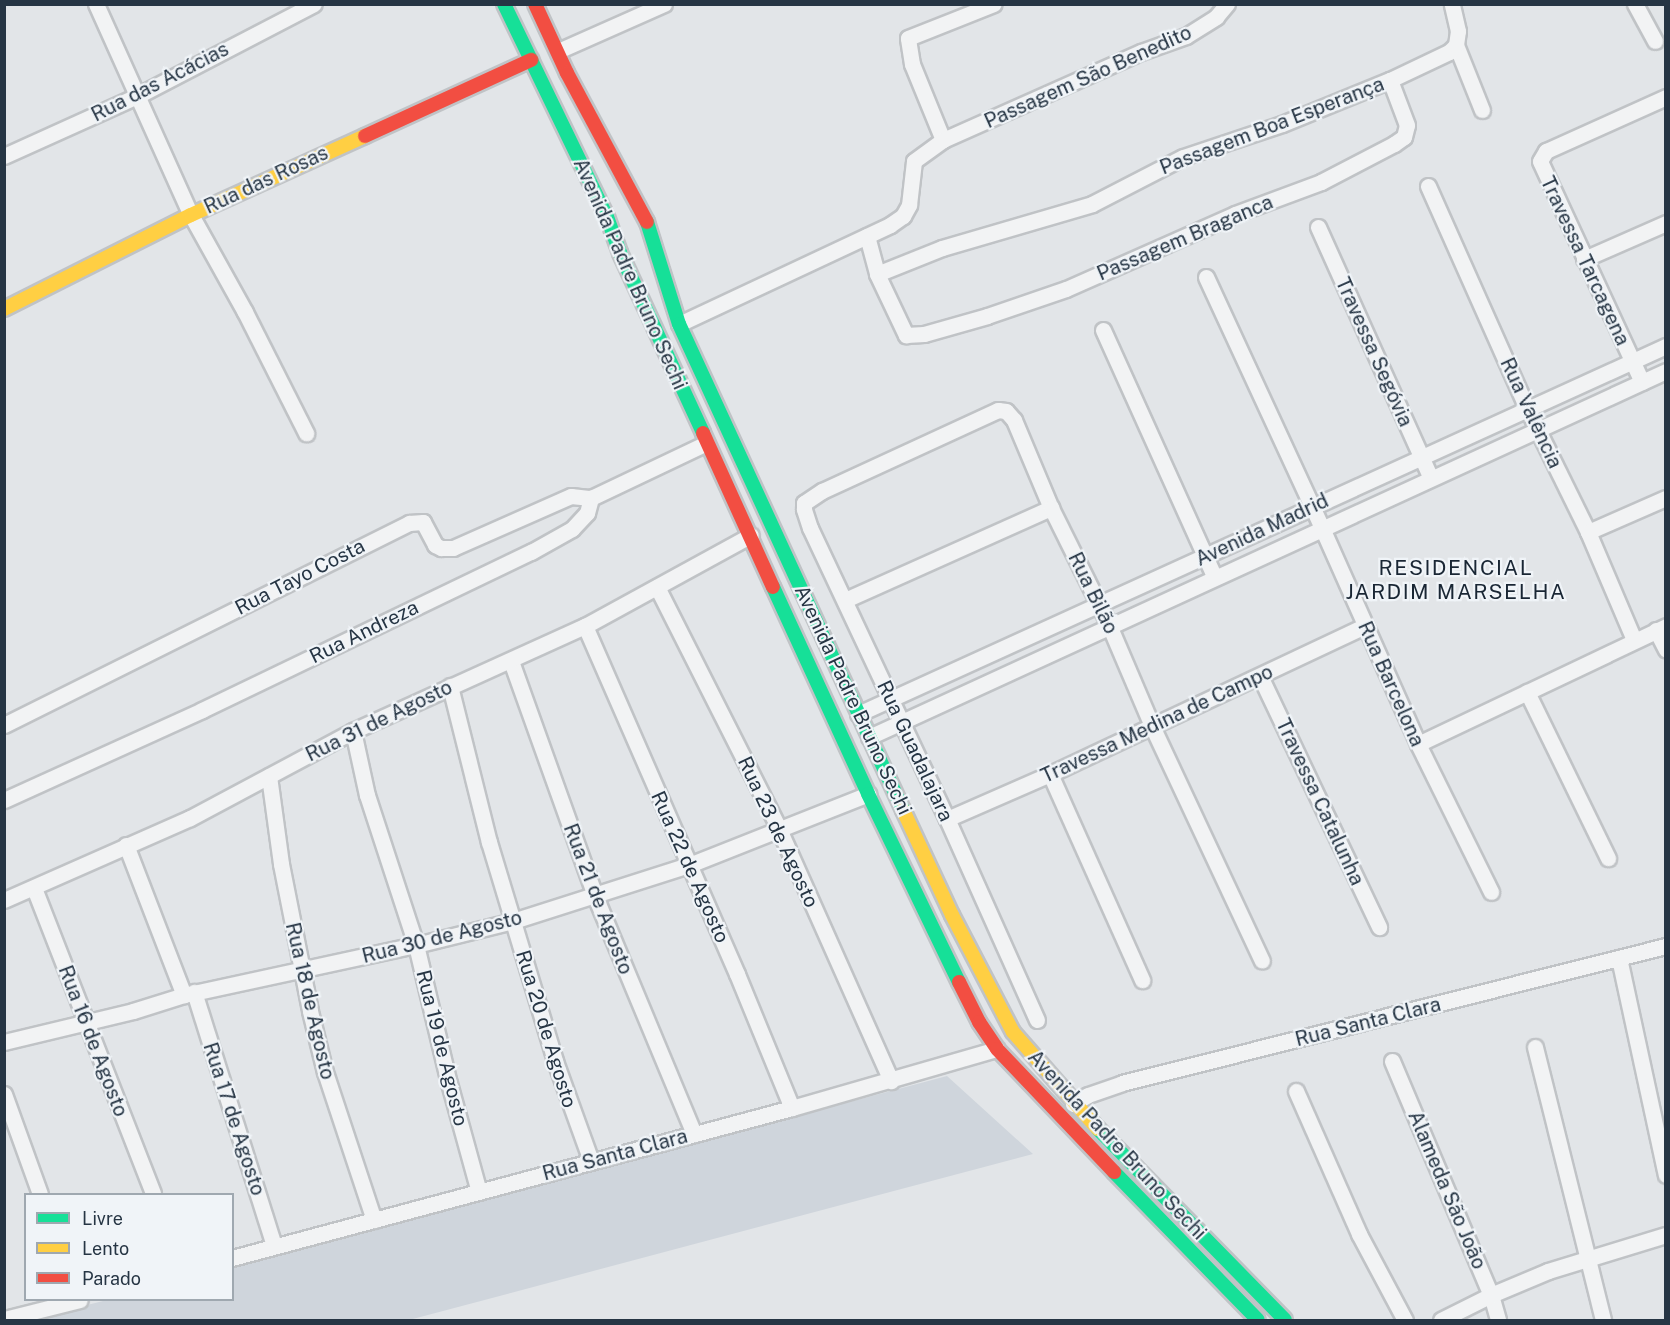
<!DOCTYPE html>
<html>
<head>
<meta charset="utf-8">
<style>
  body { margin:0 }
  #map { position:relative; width:1670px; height:1325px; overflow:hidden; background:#e2e5e8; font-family:"Public Sans",sans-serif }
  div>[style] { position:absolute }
  .built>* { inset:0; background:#cfd5dc }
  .roads { filter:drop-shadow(2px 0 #c0c3c6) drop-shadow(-2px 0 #c0c3c6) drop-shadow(0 2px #c0c3c6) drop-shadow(0 -2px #c0c3c6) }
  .street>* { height:15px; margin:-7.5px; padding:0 7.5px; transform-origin:7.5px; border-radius:7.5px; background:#f2f3f4 }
  .fast>* { height:14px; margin:-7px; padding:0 7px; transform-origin:7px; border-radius:7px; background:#16e098 }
  .slow>* { height:14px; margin:-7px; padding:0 7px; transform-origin:7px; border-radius:7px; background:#ffcf43 }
  .jam>* { height:14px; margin:-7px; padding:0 7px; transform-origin:7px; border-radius:7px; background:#f24e42 }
  span { translate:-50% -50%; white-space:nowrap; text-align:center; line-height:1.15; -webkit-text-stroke:4.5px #f0f4f8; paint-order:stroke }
  .street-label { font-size:20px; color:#263544 }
  .neighbourhood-label { font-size:21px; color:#192634; letter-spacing:1.5px }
  .frame { position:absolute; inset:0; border:6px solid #263544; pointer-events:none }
  .legend { position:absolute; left:24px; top:1193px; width:210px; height:108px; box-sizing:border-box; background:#f0f4f8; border:2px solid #9fa8b0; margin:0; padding:8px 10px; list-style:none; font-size:18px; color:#263544 }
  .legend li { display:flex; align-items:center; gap:12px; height:30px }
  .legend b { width:30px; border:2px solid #9fa8b0 }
</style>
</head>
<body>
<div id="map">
  <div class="built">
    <i style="clip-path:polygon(947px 1076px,1033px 1154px,409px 1320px,28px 1320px,107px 1300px,232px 1300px,233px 1266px)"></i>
  </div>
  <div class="roads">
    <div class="street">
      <i style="left:96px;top:4px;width:231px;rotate:65.8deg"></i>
      <i style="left:191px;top:215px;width:111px;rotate:60.9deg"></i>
      <i style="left:245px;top:312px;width:136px;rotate:63.2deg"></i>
      <i style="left:1635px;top:4px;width:42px;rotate:61.6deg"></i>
      <i style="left:1456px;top:45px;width:70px;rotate:68.2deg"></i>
      <i style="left:558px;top:51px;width:116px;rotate:-23.9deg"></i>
      <i style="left:943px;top:140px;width:82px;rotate:-112.2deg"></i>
      <i style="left:912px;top:64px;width:26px;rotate:-99deg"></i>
      <i style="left:908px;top:38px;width:92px;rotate:-21.6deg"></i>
      <i style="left:4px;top:156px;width:148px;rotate:-24.3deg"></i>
      <i style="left:139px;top:95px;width:197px;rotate:-27.5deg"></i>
      <i style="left:1428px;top:186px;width:243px;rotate:66deg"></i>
      <i style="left:1527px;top:408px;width:138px;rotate:63.8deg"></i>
      <i style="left:1588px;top:532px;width:117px;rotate:66.9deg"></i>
      <i style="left:1318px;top:227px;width:275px;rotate:65.8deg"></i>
      <i style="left:867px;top:236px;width:39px;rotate:75deg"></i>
      <i style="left:877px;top:274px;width:68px;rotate:64.6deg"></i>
      <i style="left:906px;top:335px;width:18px;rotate:-3deg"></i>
      <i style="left:924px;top:334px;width:66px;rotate:-15.9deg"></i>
      <i style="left:987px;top:316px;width:83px;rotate:-18.9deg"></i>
      <i style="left:1066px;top:289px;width:185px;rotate:-23.9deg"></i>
      <i style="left:1235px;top:214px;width:92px;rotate:-20.4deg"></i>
      <i style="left:1321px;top:182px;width:82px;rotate:-27.5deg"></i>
      <i style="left:1394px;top:144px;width:12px;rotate:-35deg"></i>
      <i style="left:1404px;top:137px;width:12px;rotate:-76deg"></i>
      <i style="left:1407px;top:125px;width:48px;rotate:-110.7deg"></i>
      <i style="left:1584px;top:259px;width:90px;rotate:-23.7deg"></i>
      <i style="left:877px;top:274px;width:70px;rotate:-21.8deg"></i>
      <i style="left:942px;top:248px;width:156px;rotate:-16.3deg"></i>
      <i style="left:1092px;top:204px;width:102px;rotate:-27.3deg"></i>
      <i style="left:1183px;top:157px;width:104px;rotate:-18.4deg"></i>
      <i style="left:1282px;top:124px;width:117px;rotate:-22.2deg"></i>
      <i style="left:1390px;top:80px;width:65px;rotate:-25.4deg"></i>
      <i style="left:1449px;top:52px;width:10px;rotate:-45deg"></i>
      <i style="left:1456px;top:45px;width:14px;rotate:-82deg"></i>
      <i style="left:1458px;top:31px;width:28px;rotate:-103deg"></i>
      <i style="left:1206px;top:277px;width:277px;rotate:65.2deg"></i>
      <i style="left:1322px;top:528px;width:236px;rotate:66deg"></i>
      <i style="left:1418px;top:744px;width:165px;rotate:63.7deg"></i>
      <i style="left:679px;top:324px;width:233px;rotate:-25.1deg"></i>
      <i style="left:890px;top:225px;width:16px;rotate:-35deg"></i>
      <i style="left:903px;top:216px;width:13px;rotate:-61deg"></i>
      <i style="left:909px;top:205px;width:44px;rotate:-83.5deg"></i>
      <i style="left:914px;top:161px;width:36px;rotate:-36deg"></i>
      <i style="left:943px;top:140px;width:217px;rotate:-24deg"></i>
      <i style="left:1141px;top:52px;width:48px;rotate:-19.6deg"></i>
      <i style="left:1186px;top:36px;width:36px;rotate:-32deg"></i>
      <i style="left:1216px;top:17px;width:17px;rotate:-50deg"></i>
      <i style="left:1103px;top:330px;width:270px;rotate:65.7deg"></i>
      <i style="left:1642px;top:382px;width:243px;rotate:-114.8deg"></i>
      <i style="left:1540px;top:161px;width:12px;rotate:-59deg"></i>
      <i style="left:1546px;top:151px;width:132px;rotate:-24.2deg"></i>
      <i style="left:591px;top:498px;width:128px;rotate:-25.4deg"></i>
      <i style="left:1588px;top:532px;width:85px;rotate:-23.6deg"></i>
      <i style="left:657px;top:587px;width:271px;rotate:63.2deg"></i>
      <i style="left:779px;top:829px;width:276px;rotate:66deg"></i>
      <i style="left:845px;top:600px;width:226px;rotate:-24.1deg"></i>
      <i style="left:585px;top:626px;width:380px;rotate:66.4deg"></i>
      <i style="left:737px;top:974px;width:145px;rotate:67.7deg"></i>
      <i style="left:1656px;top:630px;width:22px;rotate:63deg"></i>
      <i style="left:511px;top:661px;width:250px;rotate:70.3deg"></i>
      <i style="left:595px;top:896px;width:258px;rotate:67.4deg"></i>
      <i style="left:1260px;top:676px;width:278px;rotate:64.6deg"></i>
      <i style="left:450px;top:686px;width:161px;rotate:76deg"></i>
      <i style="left:489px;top:842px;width:229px;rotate:73.2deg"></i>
      <i style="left:555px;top:1061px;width:106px;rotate:70.2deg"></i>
      <i style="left:1527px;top:692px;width:185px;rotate:64deg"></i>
      <i style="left:858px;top:714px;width:888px;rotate:-24.49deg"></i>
      <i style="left:4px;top:725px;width:453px;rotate:-26.5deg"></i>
      <i style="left:409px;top:523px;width:14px;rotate:-4deg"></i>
      <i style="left:423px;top:522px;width:26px;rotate:62deg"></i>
      <i style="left:435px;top:545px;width:7px;rotate:27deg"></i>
      <i style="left:441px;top:548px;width:12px"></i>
      <i style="left:453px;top:548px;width:129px;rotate:-23.8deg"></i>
      <i style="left:571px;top:496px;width:20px;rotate:6deg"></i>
      <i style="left:353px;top:731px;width:66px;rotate:77.7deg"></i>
      <i style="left:367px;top:795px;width:158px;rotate:71.9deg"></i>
      <i style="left:416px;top:945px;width:142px;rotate:76.6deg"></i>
      <i style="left:449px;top:1083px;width:113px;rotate:74.6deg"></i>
      <i style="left:869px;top:737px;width:877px;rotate:-24.67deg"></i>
      <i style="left:1418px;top:744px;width:275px;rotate:-25.4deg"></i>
      <i style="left:1050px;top:774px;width:226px;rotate:65.9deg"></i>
      <i style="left:269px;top:776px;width:89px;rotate:82.2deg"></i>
      <i style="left:281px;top:864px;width:150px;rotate:78.8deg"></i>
      <i style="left:310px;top:1011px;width:63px;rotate:76.2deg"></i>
      <i style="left:325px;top:1072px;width:156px;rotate:71.7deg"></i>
      <i style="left:4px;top:800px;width:217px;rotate:-24.4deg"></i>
      <i style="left:202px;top:710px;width:365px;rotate:-25.7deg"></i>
      <i style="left:531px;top:552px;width:47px;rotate:-29.3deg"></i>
      <i style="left:572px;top:529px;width:22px;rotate:-47deg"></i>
      <i style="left:587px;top:513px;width:16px;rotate:-75deg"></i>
      <i style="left:947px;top:819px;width:112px;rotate:-23.6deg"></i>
      <i style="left:1050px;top:774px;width:348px;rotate:-25.2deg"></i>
      <i style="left:126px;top:845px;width:161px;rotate:68.9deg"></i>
      <i style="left:34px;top:888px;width:328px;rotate:68.7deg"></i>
      <i style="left:4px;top:900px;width:203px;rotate:-23.8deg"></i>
      <i style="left:190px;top:818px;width:185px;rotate:-28.1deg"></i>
      <i style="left:353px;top:731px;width:255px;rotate:-24.4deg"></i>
      <i style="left:585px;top:626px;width:189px;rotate:-28.7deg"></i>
      <i style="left:1619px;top:958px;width:222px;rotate:77.8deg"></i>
      <i style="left:194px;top:992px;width:266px;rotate:72.5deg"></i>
      <i style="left:1037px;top:1020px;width:220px;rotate:-114.1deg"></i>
      <i style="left:947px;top:819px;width:322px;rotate:-115.2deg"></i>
      <i style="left:810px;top:528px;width:20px;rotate:-108deg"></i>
      <i style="left:804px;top:509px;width:6px;rotate:-90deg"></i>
      <i style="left:804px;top:503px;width:22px;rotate:-34deg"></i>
      <i style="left:822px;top:491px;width:194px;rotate:-24.7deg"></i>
      <i style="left:998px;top:410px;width:8px;rotate:7deg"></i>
      <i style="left:1006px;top:411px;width:12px;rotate:48deg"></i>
      <i style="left:1014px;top:420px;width:95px;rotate:67.2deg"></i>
      <i style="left:1051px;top:508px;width:131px;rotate:63.6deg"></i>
      <i style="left:1109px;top:625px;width:110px;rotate:66.9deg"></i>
      <i style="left:1152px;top:726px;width:259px;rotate:64.9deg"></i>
      <i style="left:4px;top:1042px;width:133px;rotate:-13.5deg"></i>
      <i style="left:133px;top:1011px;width:53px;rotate:-17.4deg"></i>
      <i style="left:184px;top:995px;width:237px;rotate:-12.2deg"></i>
      <i style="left:416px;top:945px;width:100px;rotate:-13.9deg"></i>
      <i style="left:513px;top:921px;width:185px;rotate:-17.7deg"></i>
      <i style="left:689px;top:865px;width:193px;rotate:-21.6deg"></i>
      <i style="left:1535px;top:1047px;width:281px;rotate:76deg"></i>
      <i style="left:1392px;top:1061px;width:254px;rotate:67.1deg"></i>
      <i style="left:1491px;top:1295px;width:26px;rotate:74deg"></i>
      <i style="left:1296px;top:1091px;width:156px;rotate:66.2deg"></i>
      <i style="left:1359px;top:1234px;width:98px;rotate:61.9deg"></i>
      <i style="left:4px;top:1094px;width:106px;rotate:70.2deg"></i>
      <i style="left:1073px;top:1104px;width:17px;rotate:-31deg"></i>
      <i style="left:1088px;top:1095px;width:36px;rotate:-19deg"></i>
      <i style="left:1122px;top:1083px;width:561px;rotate:-14.14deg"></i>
      <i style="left:232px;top:1258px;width:580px;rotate:-15deg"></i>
      <i style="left:792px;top:1108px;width:213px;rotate:-16.1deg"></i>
      <i style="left:4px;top:1319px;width:78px;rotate:-14deg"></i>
      <i style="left:1441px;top:1320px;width:56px;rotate:-26.6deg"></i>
      <i style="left:1491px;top:1295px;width:62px;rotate:-22.8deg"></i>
      <i style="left:1548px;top:1271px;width:123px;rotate:-17deg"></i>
    </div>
    <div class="fast">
      <i style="left:504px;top:4px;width:237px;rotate:64.2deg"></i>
      <i style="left:607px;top:217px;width:38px;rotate:70deg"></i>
      <i style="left:620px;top:253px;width:198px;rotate:65.2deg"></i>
      <i style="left:647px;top:222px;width:107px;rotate:72.6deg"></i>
      <i style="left:679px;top:324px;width:535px;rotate:65.25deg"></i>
      <i style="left:773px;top:587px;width:228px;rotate:65.3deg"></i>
      <i style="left:868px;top:794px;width:209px;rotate:64.2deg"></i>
      <i style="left:1098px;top:1129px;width:267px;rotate:45.6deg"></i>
      <i style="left:1114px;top:1172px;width:206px;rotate:45.8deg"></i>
    </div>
    <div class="slow">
      <i style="left:4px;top:309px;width:209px;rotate:-26.7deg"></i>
      <i style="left:191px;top:215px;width:191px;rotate:-24.4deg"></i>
      <i style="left:903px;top:810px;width:116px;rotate:65deg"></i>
      <i style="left:952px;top:915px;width:132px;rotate:62.5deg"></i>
      <i style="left:1013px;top:1032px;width:129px;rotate:48.8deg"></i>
    </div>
    <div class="jam">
      <i style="left:535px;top:4px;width:76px;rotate:65.1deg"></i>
      <i style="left:567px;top:73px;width:169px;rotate:61.8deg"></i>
      <i style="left:365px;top:136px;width:183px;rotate:-24.6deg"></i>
      <i style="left:703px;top:433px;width:169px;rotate:65.6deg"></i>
      <i style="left:959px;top:982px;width:45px;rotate:63.4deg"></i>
      <i style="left:979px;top:1022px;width:32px;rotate:56deg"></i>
      <i style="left:997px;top:1049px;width:170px;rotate:46.4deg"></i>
    </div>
  </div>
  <div class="street-label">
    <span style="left:1088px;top:77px;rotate:-24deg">Passagem São Benedito</span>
    <span style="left:160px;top:82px;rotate:-27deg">Rua das Acácias</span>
    <span style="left:1272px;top:126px;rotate:-21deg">Passagem Boa Esperança</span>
    <span style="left:266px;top:180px;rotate:-25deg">Rua das Rosas</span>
    <span style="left:1185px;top:238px;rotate:-23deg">Passagem Braganca</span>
    <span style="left:1585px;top:261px;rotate:65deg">Travessa Tarcagena</span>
    <span style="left:630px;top:274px;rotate:66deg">Avenida Padre Bruno Sechi</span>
    <span style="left:1374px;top:352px;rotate:66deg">Travessa Segóvia</span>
    <span style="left:1531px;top:413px;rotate:65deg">Rua Valência</span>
    <span style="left:1262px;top:530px;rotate:-25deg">Avenida Madrid</span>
    <span style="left:300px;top:577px;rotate:-27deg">Rua Tayo Costa</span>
    <span style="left:1093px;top:593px;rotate:64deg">Rua Bilão</span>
    <span style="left:364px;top:632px;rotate:-26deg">Rua Andreza</span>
    <span style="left:1391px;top:684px;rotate:66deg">Rua Barcelona</span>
    <span style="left:853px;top:700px;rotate:65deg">Avenida Padre Bruno Sechi</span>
    <span style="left:379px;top:721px;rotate:-26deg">Rua 31 de Agosto</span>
    <span style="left:1157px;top:724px;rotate:-25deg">Travessa Medina de Campo</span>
    <span style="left:915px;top:751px;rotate:65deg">Rua Guadalajara</span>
    <span style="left:1320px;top:802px;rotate:65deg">Travessa Catalunha</span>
    <span style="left:778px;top:832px;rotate:65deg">Rua 23 de Agosto</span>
    <span style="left:690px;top:867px;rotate:66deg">Rua 22 de Agosto</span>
    <span style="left:598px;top:899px;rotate:69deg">Rua 21 de Agosto</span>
    <span style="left:442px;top:937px;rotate:-14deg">Rua 30 de Agosto</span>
    <span style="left:310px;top:1001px;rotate:77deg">Rua 18 de Agosto</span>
    <span style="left:1368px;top:1022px;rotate:-14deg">Rua Santa Clara</span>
    <span style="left:546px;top:1029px;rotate:73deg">Rua 20 de Agosto</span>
    <span style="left:93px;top:1041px;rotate:69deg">Rua 16 de Agosto</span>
    <span style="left:442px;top:1048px;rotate:76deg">Rua 19 de Agosto</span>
    <span style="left:234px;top:1119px;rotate:72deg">Rua 17 de Agosto</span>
    <span style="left:1117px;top:1145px;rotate:47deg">Avenida Padre Bruno Sechi</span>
    <span style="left:615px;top:1155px;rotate:-15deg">Rua Santa Clara</span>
    <span style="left:1447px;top:1190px;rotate:67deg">Alameda São João</span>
  </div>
  <div class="neighbourhood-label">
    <span style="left:1456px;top:580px">RESIDENCIAL<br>JARDIM MARSELHA</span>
  </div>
  <div class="frame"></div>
  <ul class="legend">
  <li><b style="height:8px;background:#16e098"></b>Livre</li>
  <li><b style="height:8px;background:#ffcf43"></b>Lento</li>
  <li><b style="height:8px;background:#f24e42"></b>Parado</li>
  </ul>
</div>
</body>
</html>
